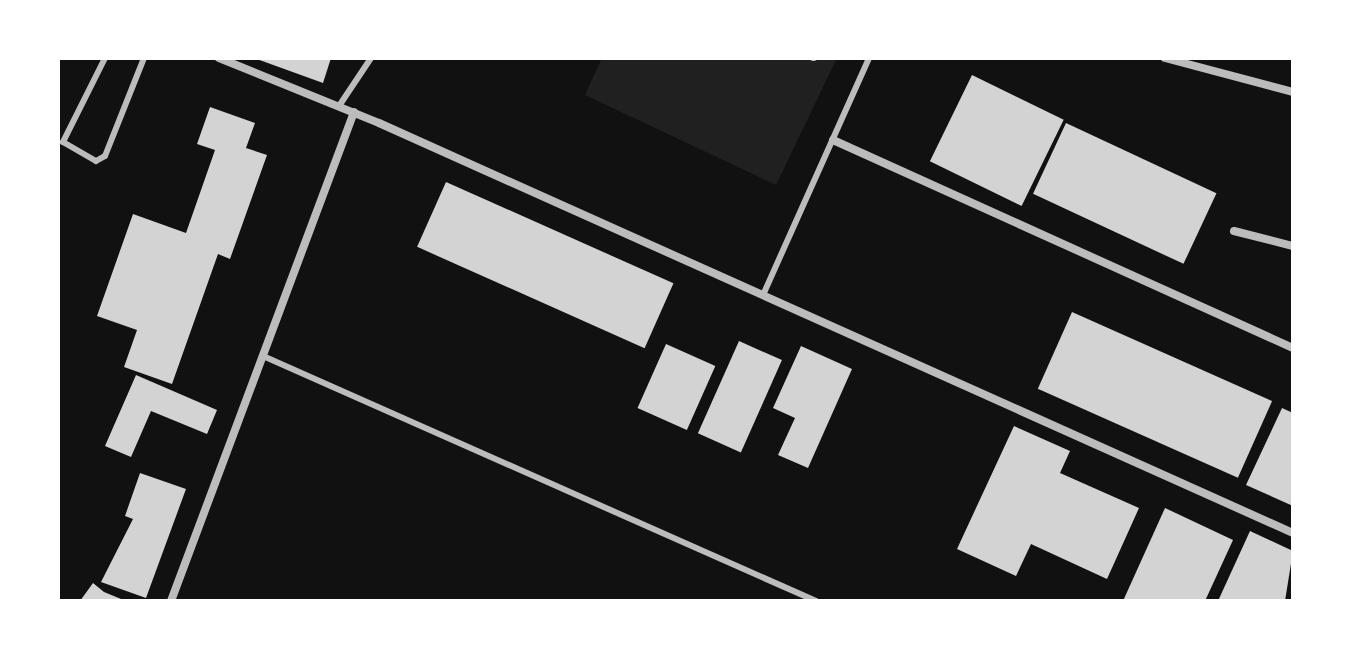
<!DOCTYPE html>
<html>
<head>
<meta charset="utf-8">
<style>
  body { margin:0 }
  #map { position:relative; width:1351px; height:659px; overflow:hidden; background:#111; font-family:"Work Sans",sans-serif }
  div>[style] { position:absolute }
  .green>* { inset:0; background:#202020 }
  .building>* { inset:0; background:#d3d3d3; transform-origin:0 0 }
  .service>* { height:6px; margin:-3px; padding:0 3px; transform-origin:3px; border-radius:3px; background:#bcbcbc }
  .minor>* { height:8px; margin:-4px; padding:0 4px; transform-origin:4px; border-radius:4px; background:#bcbcbc }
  span { translate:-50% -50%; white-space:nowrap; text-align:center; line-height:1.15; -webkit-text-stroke:8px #fff; paint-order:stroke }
  .frame { position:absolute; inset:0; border:60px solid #fff; pointer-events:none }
</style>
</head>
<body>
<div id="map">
  <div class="green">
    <i style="clip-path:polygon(602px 58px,837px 58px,776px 185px,585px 95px)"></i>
  </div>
  <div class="building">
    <i style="clip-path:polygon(254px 58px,331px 58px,323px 83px)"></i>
    <i style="left:972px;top:75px;width:102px;height:96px;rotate:26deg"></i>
    <i style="clip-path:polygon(210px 107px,255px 123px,246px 148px,267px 155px,230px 259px,218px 254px,172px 384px,124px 367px,137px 330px,97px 316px,133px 214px,186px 233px,215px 150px,197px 144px)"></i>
    <i style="left:1066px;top:123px;width:166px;height:78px;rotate:25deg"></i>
    <i style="left:446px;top:182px;width:249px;height:71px;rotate:24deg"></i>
    <i style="left:1072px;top:312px;width:219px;height:84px;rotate:24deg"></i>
    <i style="left:739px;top:341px;width:47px;height:101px;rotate:24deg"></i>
    <i style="left:666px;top:344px;width:54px;height:70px;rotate:24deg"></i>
    <i style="clip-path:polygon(801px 346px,852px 369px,808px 468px,778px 455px,795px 418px,773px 408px)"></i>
    <i style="clip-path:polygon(136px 375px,217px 410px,207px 434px,151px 411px,131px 457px,105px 446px)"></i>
    <i style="clip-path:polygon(1282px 408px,1293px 413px,1293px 506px,1246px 485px)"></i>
    <i style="clip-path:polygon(1014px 426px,1070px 451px,1060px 473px,1139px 508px,1107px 579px,1031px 544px,1016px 576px,957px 549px)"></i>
    <i style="clip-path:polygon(140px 473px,186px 489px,146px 598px,101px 582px,133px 519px,125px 516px)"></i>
    <i style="clip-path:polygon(1165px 508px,1233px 540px,1205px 601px,1123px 601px)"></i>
    <i style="clip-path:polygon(1250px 531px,1293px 551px,1285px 601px,1218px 601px)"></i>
    <i style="clip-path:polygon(93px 583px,104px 592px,126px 601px,80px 601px)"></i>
  </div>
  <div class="service">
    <i style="left:105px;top:58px;width:94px;rotate:116.6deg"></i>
    <i style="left:63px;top:142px;width:38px;rotate:30deg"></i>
    <i style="left:96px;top:161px;width:10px;rotate:-29deg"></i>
    <i style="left:105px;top:156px;width:105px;rotate:-68.3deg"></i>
    <i style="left:813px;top:58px;width:1px"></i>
    <i style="left:339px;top:106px;width:58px;rotate:-56.3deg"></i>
    <i style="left:763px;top:295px;width:260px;rotate:-65.9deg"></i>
    <i style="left:263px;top:356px;width:605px;rotate:23.9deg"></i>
  </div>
  <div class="minor">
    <i style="left:219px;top:58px;width:173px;rotate:22.1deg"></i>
    <i style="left:379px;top:123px;width:1002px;rotate:24.16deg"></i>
    <i style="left:1165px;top:58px;width:132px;rotate:14.9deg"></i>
    <i style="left:833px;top:140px;width:505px;rotate:24.33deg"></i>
    <i style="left:1234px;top:231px;width:61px;rotate:14.3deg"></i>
    <i style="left:171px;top:601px;width:522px;rotate:-69.48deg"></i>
  </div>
  <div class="frame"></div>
</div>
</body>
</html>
